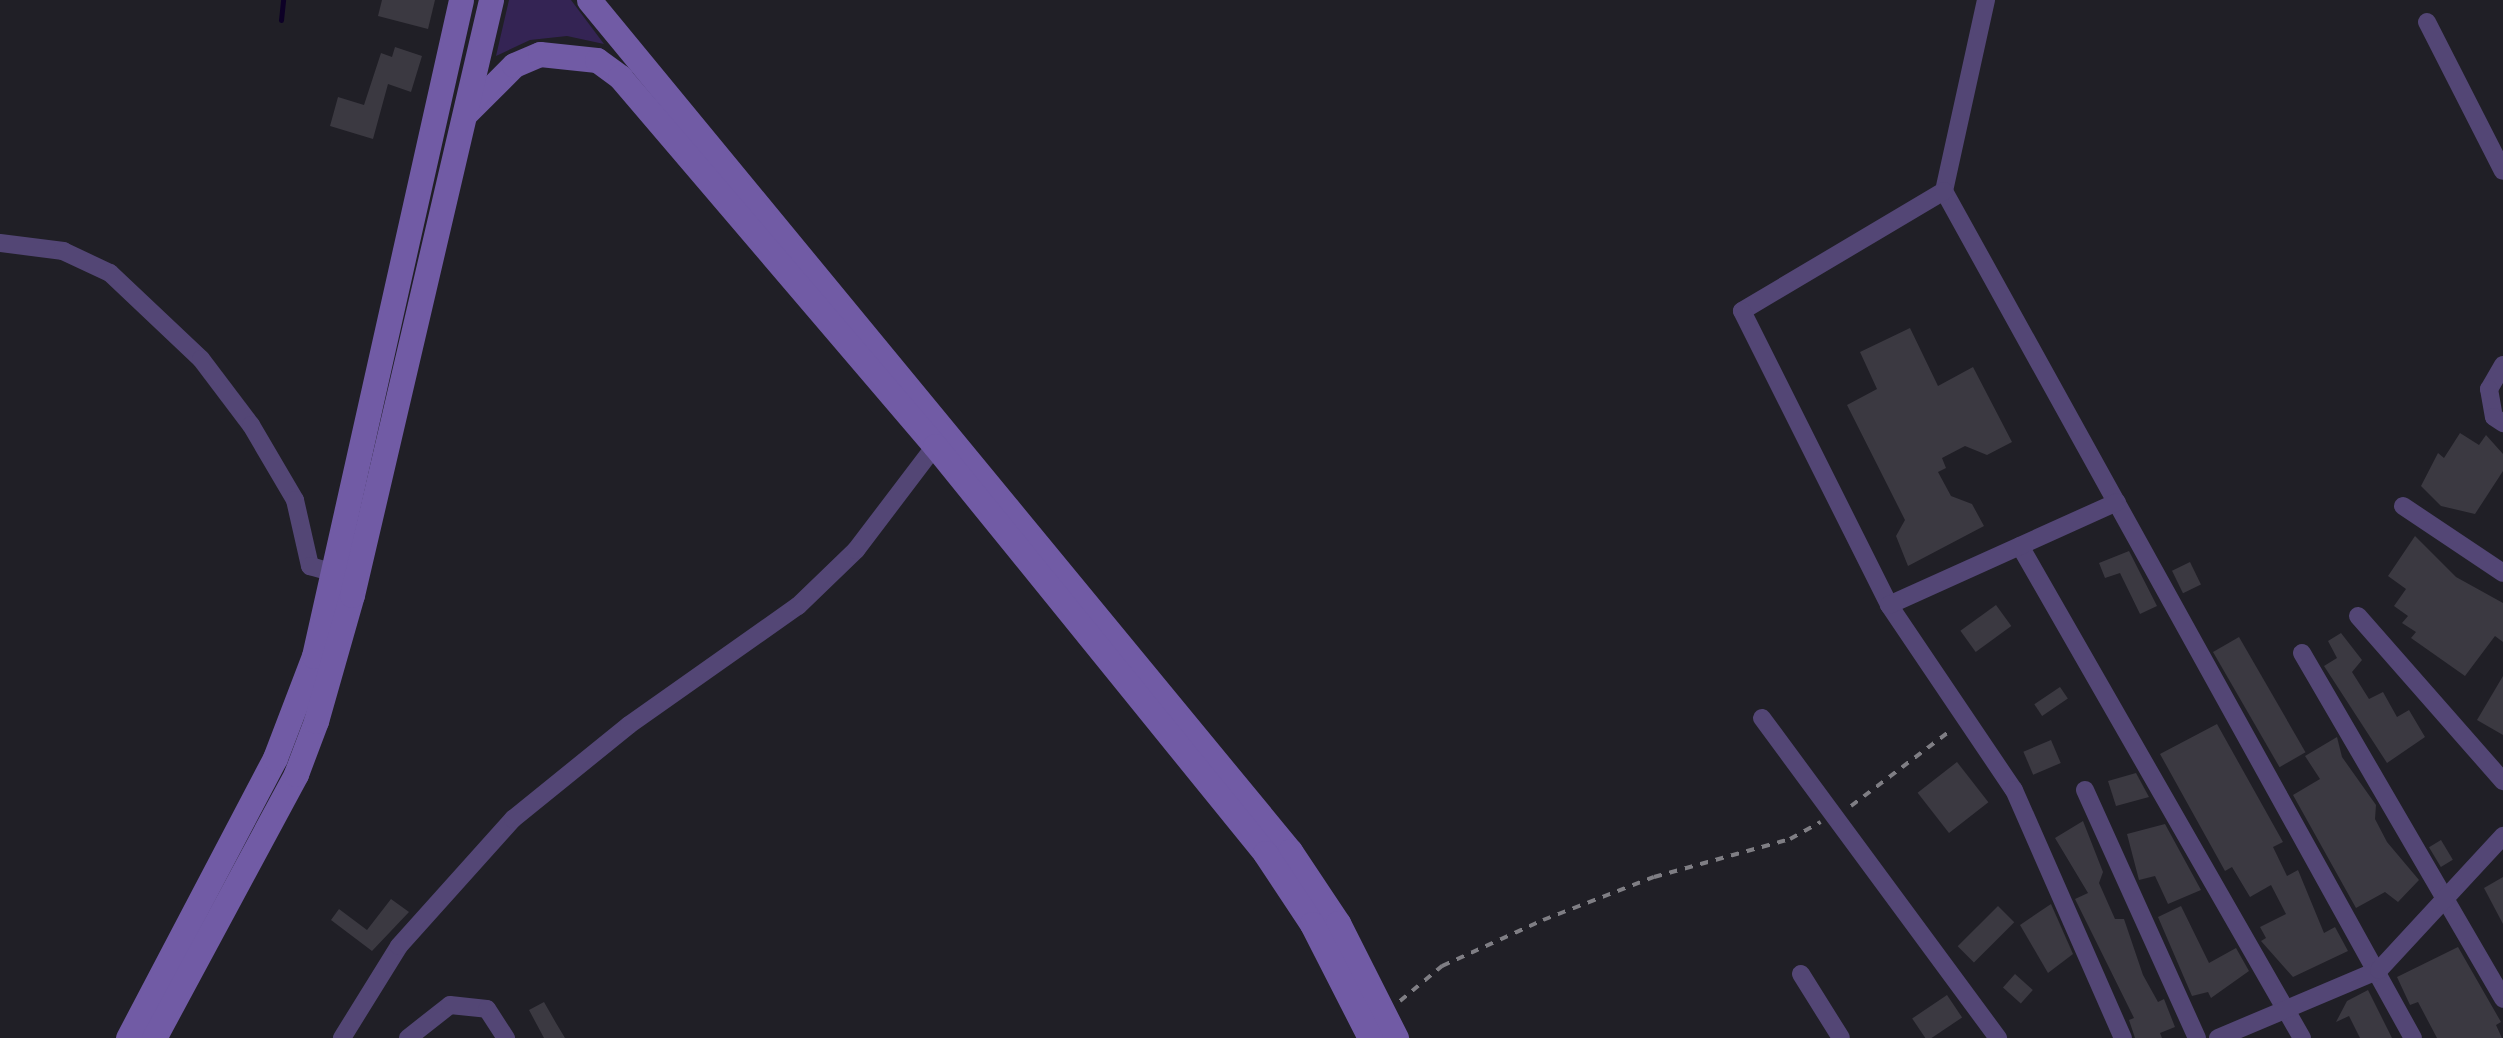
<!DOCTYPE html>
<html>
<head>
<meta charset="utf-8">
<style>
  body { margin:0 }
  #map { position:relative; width:2503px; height:1038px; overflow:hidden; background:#201f26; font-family:Cabin,sans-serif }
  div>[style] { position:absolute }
  .green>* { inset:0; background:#342454 }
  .stream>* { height:5px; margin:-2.5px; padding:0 2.5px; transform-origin:2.5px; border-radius:2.5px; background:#0d0026 }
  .building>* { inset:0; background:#3b3941; transform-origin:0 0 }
  .path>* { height:4px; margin-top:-2px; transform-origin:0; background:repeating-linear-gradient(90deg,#7f7e84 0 8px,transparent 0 16px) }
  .street>* { height:18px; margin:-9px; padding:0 9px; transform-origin:9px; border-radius:9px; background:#534675 }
  .secondary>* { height:25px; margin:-12.5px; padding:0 12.5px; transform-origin:12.5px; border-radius:12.5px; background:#715ba5 }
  span { translate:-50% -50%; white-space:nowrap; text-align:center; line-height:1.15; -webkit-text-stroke:8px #17151d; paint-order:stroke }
</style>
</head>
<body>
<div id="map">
  <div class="green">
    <i style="clip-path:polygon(509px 0,571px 0,604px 44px,567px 36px,530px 40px,496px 56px)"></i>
  </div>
  <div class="stream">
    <i style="left:281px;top:20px;width:20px;rotate:-84deg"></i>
  </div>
  <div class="building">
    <i style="clip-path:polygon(382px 0,435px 0,428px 29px,378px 16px)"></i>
    <i style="clip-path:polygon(395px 47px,422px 56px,411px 92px,388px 84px,373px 139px,330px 126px,338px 97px,364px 105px,381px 53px,392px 57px)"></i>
    <i style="clip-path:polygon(1910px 328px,1938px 386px,1973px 367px,2012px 442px,1987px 455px,1965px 446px,1942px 458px,1946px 468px,1938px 472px,1951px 496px,1972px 504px,1984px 526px,1908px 566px,1896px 536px,1905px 520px,1847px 405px,1877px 389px,1860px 352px)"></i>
    <i style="clip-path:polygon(2460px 433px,2479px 445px,2486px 435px,2503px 454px,2503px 471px,2475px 514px,2441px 506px,2421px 486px,2438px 453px,2444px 458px)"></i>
    <i style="clip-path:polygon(2415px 536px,2456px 577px,2503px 603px,2503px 642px,2495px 636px,2465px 676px,2411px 638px,2416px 632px,2402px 623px,2408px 616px,2394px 606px,2406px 589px,2388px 576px)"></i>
    <i style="clip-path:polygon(2129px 551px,2157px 606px,2140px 614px,2120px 573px,2105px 578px,2099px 563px)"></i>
    <i style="left:2190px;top:562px;width:25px;height:20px;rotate:64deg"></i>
    <i style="left:1996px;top:605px;width:26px;height:44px;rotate:54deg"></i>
    <i style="clip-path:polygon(2341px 633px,2362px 660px,2352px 672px,2369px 699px,2383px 692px,2397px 717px,2409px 710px,2425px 737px,2387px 763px,2324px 666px,2337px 658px,2328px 641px)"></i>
    <i style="left:2239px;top:637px;width:133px;height:30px;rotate:60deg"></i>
    <i style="clip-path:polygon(2503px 676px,2503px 735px,2477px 720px)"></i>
    <i style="left:2060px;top:687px;width:14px;height:31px;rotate:56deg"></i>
    <i style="clip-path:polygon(2217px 724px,2283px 842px,2273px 847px,2287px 876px,2298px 870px,2324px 933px,2335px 927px,2348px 951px,2293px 977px,2261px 941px,2266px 938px,2260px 927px,2286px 914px,2271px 885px,2250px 897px,2232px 867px,2225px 871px,2160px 754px)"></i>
    <i style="clip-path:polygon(2337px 737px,2342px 757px,2376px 805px,2375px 819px,2387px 842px,2419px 880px,2398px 902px,2385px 892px,2356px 908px,2293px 795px,2320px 779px,2305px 756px)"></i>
    <i style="left:2051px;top:740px;width:25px;height:30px;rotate:67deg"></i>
    <i style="left:1957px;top:762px;width:51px;height:50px;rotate:52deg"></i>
    <i style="clip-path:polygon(2136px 773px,2149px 797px,2116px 806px,2108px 781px)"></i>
    <i style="clip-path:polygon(2083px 821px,2103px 872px,2099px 883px,2115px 919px,2124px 919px,2143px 975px,2158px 1002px,2164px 999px,2175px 1027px,2160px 1033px,2162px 1038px,2135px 1038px,2129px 1020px,2134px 1018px,2075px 899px,2088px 893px,2055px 838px)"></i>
    <i style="clip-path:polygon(2165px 824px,2201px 890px,2168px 904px,2155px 876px,2139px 880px,2127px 834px)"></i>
    <i style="left:2441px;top:840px;width:23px;height:14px;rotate:59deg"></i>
    <i style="clip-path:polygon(2503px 877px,2503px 924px,2484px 888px)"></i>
    <i style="clip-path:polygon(391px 899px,409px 912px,372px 951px,331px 920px,339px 909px,367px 930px)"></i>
    <i style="clip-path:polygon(2051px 904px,2073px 954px,2048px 973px,2020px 925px)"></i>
    <i style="left:1998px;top:906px;width:23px;height:57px;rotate:45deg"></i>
    <i style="clip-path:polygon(2181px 906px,2209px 963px,2236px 948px,2249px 971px,2211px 998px,2208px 992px,2192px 996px,2158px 917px)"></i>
    <i style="clip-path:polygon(2458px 947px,2501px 1022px,2496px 1025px,2502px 1038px,2437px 1038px,2418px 1002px,2410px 1005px,2397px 977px)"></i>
    <i style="left:2015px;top:974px;width:24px;height:18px;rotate:42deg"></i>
    <i style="clip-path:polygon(2368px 990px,2392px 1038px,2360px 1038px,2349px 1016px,2336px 1022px,2347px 1001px)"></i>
    <i style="left:1947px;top:995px;width:27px;height:42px;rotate:56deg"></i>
    <i style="clip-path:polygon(544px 1002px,556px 1023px,565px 1038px,544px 1038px,529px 1010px)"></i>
  </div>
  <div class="path">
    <i style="left:1851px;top:806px;width:126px;rotate:-37.2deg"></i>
    <i style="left:1400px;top:1001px;width:55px;rotate:-39.8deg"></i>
    <i style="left:1442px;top:966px;width:111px;rotate:-24.5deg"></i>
    <i style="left:1543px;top:920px;width:119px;rotate:-21.2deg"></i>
    <i style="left:1654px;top:877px;width:141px;rotate:-15.6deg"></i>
    <i style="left:1790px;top:839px;width:35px;rotate:-29deg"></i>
  </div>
  <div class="street">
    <i style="left:1986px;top:0;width:196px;rotate:102.4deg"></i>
    <i style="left:1944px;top:191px;width:968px;rotate:61.03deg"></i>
    <i style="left:2427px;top:22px;width:167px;rotate:63deg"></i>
    <i style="left:1944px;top:191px;width:235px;rotate:149.3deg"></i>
    <i style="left:1742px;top:311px;width:329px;rotate:63.4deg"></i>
    <i style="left:1889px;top:605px;width:223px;rotate:56deg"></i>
    <i style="left:2014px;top:790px;width:271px;rotate:66.3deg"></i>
    <i style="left:0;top:243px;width:64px;rotate:7.2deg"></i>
    <i style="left:63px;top:251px;width:52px;rotate:25.1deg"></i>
    <i style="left:110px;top:273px;width:125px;rotate:43.4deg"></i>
    <i style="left:201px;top:359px;width:83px;rotate:52.9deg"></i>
    <i style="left:251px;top:425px;width:87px;rotate:59.6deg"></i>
    <i style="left:295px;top:500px;width:68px;rotate:77.2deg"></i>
    <i style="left:310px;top:566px;width:25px;rotate:16deg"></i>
    <i style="left:2503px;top:365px;width:28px;rotate:120deg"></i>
    <i style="left:2489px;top:389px;width:28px;rotate:80deg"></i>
    <i style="left:2494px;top:417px;width:11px;rotate:34deg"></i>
    <i style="left:2403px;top:506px;width:120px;rotate:33.8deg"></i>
    <i style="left:2020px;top:546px;width:567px;rotate:60.18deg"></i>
    <i style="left:1889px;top:605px;width:250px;rotate:-24.3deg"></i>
    <i style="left:2358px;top:616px;width:220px;rotate:48.7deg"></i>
    <i style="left:2302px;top:653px;width:400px;rotate:59.8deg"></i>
    <i style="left:1762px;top:718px;width:398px;rotate:53.6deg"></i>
    <i style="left:2085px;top:790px;width:272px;rotate:65.7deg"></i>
    <i style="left:1801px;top:974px;width:75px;rotate:58deg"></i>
    <i style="left:342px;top:1038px;width:108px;rotate:-58.2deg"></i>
    <i style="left:399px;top:946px;width:171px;rotate:-48.1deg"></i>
    <i style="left:513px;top:819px;width:149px;rotate:-39deg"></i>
    <i style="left:629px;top:725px;width:207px;rotate:-35.2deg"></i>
    <i style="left:798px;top:606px;width:81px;rotate:-44deg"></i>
    <i style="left:856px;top:550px;width:131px;rotate:-52.8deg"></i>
    <i style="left:408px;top:1038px;width:53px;rotate:-38.2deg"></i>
    <i style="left:450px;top:1005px;width:37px;rotate:6deg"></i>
    <i style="left:487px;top:1009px;width:35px;rotate:57deg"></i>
    <i style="left:2218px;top:1038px;width:175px;rotate:-22.9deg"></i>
    <i style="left:2379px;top:970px;width:183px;rotate:-47.2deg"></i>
  </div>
  <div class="secondary">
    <i style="left:589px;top:0;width:1103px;rotate:50.52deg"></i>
    <i style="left:1290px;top:851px;width:87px;rotate:56.3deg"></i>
    <i style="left:1338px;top:923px;width:129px;rotate:63.2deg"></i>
    <i style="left:465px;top:114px;width:69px;rotate:-45deg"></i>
    <i style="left:514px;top:65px;width:28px;rotate:-23deg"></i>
    <i style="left:540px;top:54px;width:57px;rotate:6deg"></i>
    <i style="left:597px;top:60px;width:29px;rotate:36deg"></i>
    <i style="left:620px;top:77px;width:485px;rotate:49.5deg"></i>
    <i style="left:935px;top:446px;width:524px;rotate:50.96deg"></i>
    <i style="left:1265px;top:853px;width:85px;rotate:56.5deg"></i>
    <i style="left:1312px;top:924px;width:128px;rotate:63deg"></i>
    <i style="left:128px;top:1038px;width:316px;rotate:-62.3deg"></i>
    <i style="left:275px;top:758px;width:109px;rotate:-69.1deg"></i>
    <i style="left:314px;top:656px;width:672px;rotate:-77.37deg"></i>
    <i style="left:154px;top:1038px;width:300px;rotate:-61.7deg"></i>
    <i style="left:296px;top:774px;width:57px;rotate:-69.3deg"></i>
    <i style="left:316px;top:721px;width:131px;rotate:-74.1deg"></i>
    <i style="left:352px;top:595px;width:611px;rotate:-76.85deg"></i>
  </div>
</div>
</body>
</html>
